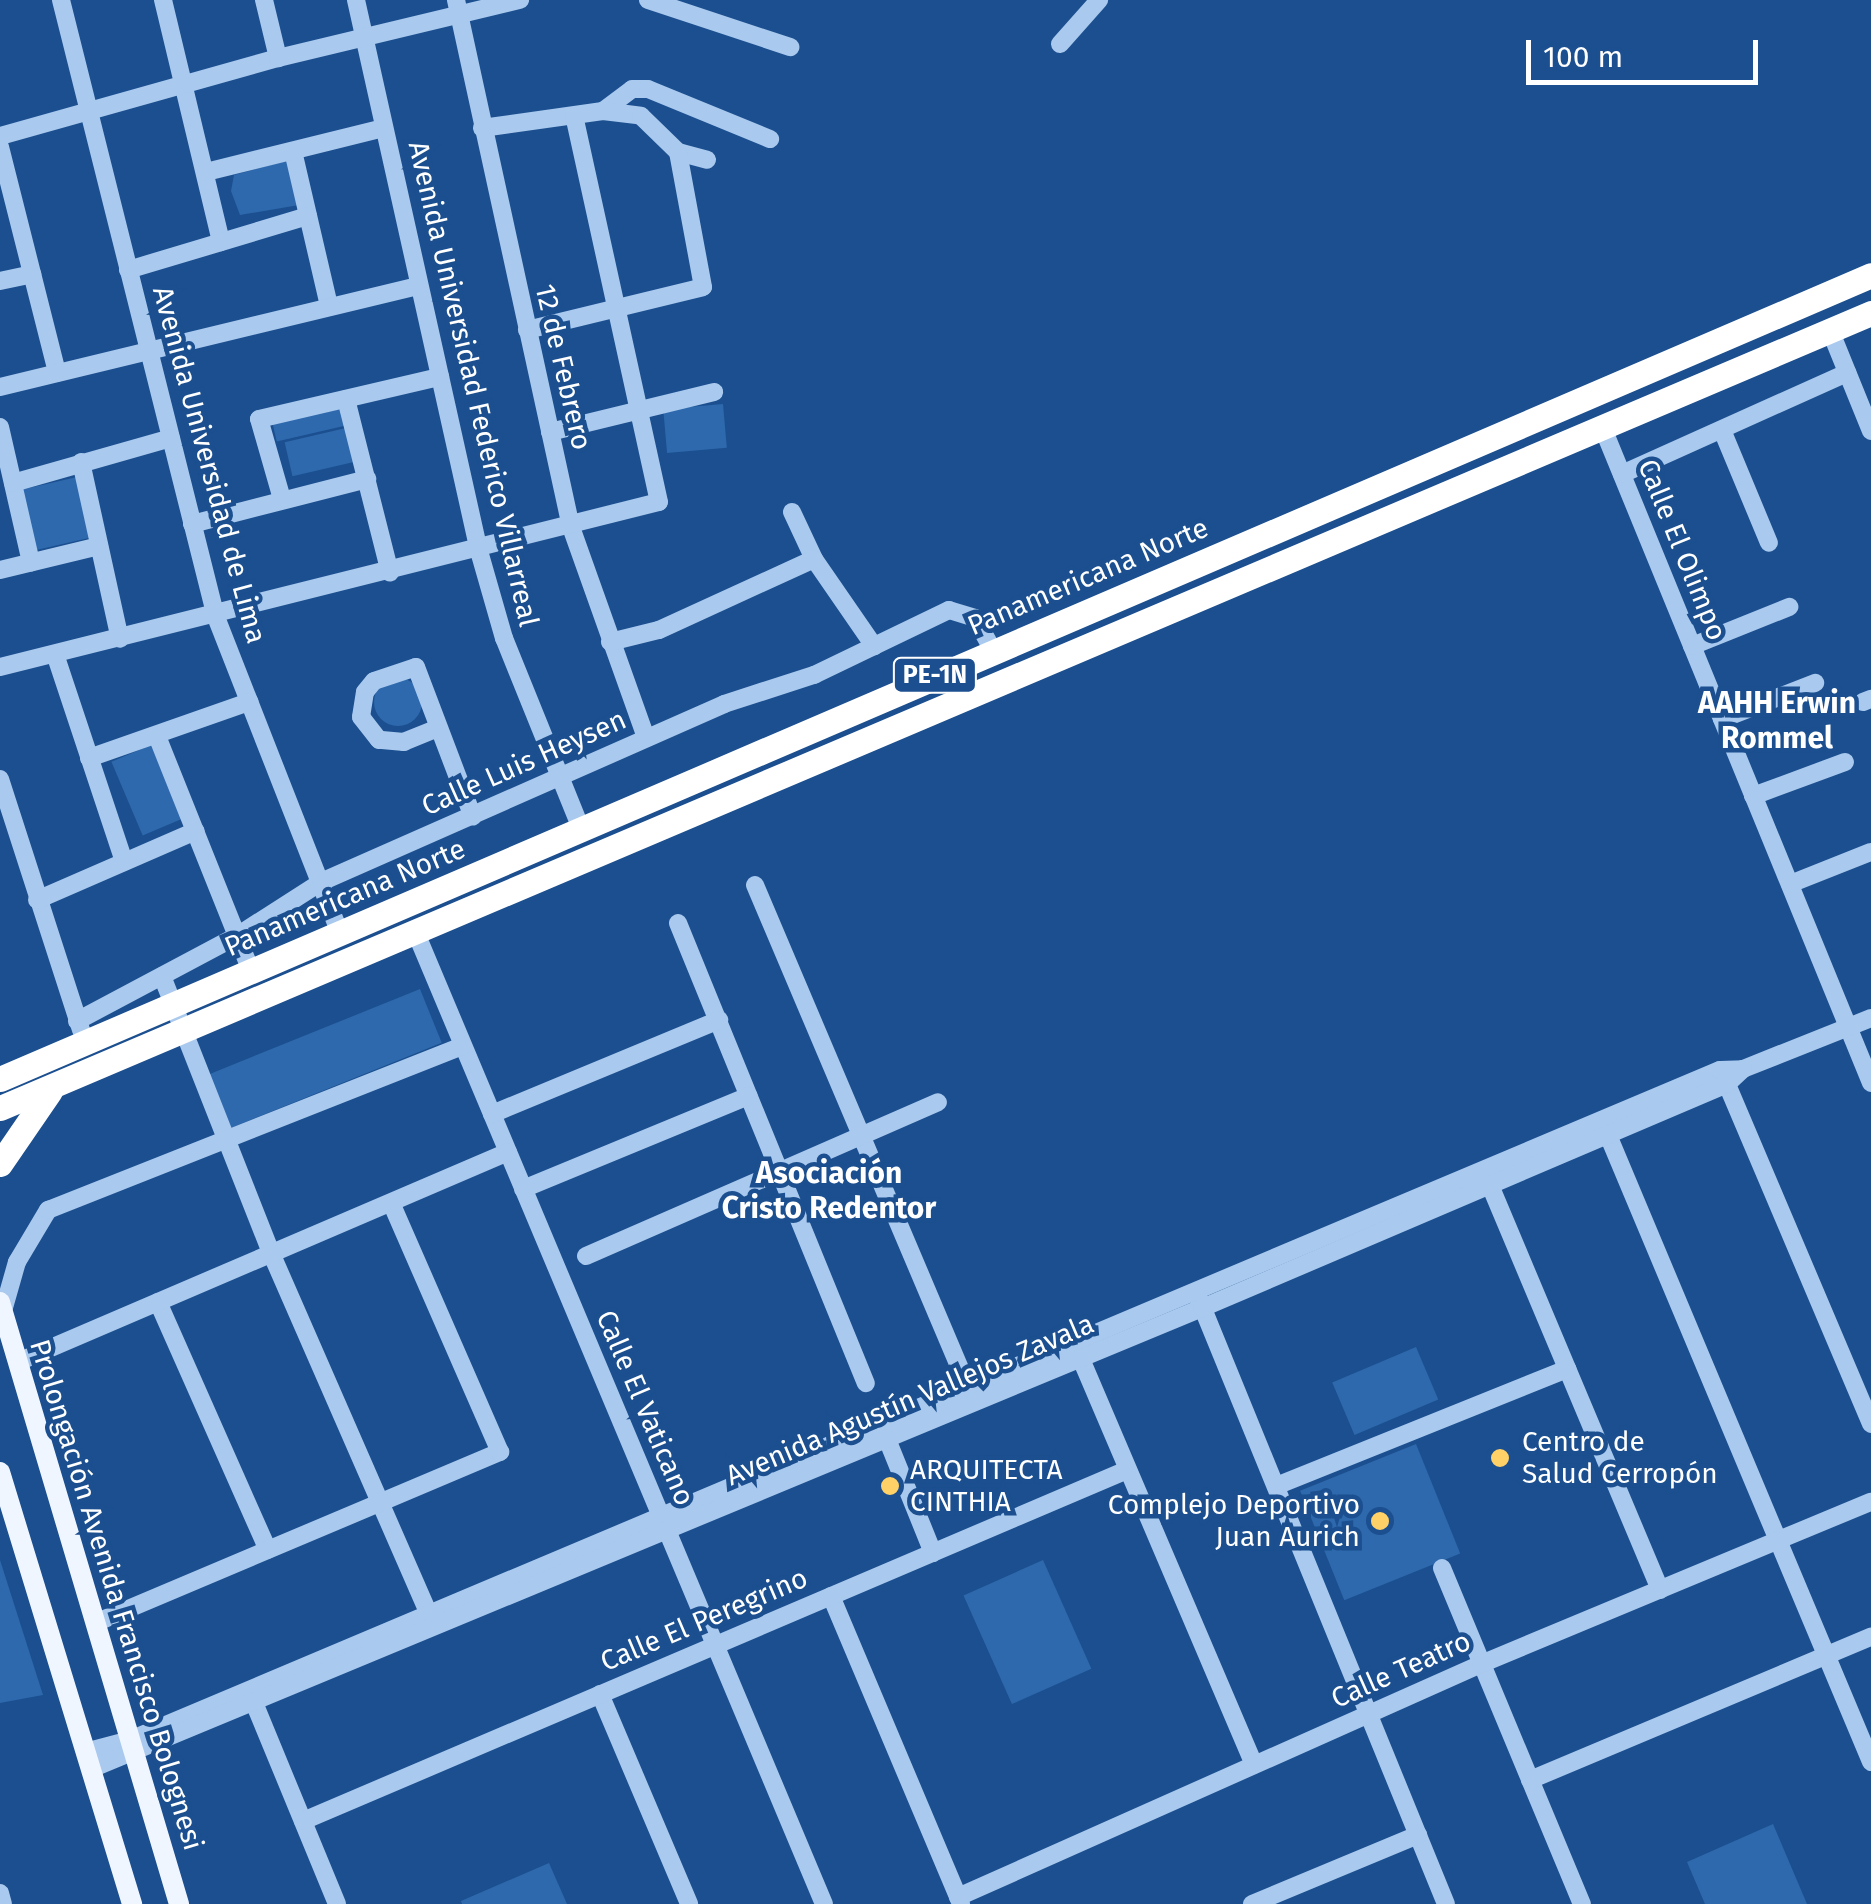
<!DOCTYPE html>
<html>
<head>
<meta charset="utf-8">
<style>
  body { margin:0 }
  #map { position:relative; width:1871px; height:1904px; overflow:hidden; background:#1b4f8f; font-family:"Fira Sans",sans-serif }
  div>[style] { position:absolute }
  .green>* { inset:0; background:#2e69ad; transform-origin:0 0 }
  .round { border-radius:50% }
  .minor>* { height:18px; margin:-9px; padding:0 9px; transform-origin:9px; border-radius:9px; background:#a9c9ee }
  .major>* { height:20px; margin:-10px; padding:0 10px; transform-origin:10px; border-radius:10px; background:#f0f6ff }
  .highway>* { height:25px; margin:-12.5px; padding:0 12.5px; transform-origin:12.5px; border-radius:12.5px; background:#fff }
  .dots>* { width:28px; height:28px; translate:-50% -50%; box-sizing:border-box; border:5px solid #1b4f8f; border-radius:50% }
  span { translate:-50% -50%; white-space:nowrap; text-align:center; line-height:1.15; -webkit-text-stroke:9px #1b4f8f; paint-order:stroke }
  .shield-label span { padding:2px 8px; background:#1b4f8f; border:2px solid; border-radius:8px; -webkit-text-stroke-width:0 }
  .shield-label { font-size:25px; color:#fff; font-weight:700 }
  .street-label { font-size:28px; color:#fff }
  .poi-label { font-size:28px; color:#fff }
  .left { translate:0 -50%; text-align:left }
  .right { translate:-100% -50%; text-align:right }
  .neighbourhood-label { font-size:30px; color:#fff; font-weight:700 }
  .scale { position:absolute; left:1526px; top:40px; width:232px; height:45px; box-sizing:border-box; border:5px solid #fff; border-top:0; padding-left:12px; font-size:30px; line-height:35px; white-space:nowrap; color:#fff; -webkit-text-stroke:8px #1b4f8f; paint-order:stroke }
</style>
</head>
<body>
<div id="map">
  <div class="green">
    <i style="clip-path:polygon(289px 160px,299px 205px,240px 215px,231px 191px,234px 175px)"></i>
    <i style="left:341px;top:404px;width:22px;height:71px;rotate:77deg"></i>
    <i style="left:723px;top:404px;width:44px;height:60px;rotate:85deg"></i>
    <i style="left:346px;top:428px;width:35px;height:63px;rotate:77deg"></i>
    <i style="left:77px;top:477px;width:62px;height:56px;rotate:77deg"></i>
    <i class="round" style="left:374px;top:678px;width:48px;height:48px"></i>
    <i style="left:151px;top:745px;width:80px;height:43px;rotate:67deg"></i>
    <i style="left:420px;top:989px;width:58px;height:228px;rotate:68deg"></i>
    <i style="left:1416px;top:1347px;width:57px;height:91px;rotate:67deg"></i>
    <i style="left:1416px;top:1444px;width:118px;height:125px;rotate:68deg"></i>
    <i style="clip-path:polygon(0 1560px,43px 1695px,0 1703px)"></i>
    <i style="left:1043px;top:1560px;width:119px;height:87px;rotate:66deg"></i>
    <i style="clip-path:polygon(1773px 1824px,1807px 1904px,1705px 1904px,1687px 1862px)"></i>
    <i style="clip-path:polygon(549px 1863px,567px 1904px,462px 1904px,461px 1901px)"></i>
  </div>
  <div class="minor">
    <i style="left:61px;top:0;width:636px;rotate:75.9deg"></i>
    <i style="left:216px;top:617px;width:339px;rotate:68.6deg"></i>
    <i style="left:163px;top:0;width:249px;rotate:76.5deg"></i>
    <i style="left:264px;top:0;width:60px;rotate:76.4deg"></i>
    <i style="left:356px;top:0;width:565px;rotate:77.42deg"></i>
    <i style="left:479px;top:551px;width:91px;rotate:74deg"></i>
    <i style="left:504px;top:638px;width:206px;rotate:68deg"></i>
    <i style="left:456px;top:0;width:539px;rotate:77.69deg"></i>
    <i style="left:571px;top:527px;width:224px;rotate:70.4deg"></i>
    <i style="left:648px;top:0;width:150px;rotate:18.3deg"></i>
    <i style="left:1060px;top:44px;width:59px;rotate:-48.4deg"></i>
    <i style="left:603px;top:111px;width:36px;rotate:-37deg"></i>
    <i style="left:632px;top:89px;width:16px"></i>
    <i style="left:648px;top:89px;width:132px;rotate:22.3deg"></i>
    <i style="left:482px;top:128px;width:122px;rotate:-8deg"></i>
    <i style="left:603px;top:111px;width:38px;rotate:7deg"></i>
    <i style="left:641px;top:116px;width:52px;rotate:44.2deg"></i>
    <i style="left:678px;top:152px;width:30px;rotate:15deg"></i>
    <i style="left:0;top:136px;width:289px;rotate:-15.7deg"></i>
    <i style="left:278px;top:58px;width:249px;rotate:-13.5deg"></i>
    <i style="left:0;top:147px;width:233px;rotate:75.8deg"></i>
    <i style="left:293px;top:151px;width:159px;rotate:76.9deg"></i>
    <i style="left:206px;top:172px;width:183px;rotate:-13.9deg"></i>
    <i style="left:128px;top:270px;width:188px;rotate:-16.7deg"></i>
    <i style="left:0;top:281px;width:33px;rotate:-12deg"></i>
    <i style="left:527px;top:330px;width:181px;rotate:-13.7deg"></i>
    <i style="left:703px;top:287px;width:137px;rotate:-100.5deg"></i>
    <i style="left:1830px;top:330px;width:109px;rotate:67.9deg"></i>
    <i style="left:0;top:387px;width:431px;rotate:-13.6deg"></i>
    <i style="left:346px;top:399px;width:179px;rotate:75.8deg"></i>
    <i style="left:1602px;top:426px;width:710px;rotate:67.73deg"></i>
    <i style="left:0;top:427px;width:139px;rotate:77.1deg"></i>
    <i style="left:1722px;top:430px;width:122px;rotate:67.4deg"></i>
    <i style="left:550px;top:432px;width:169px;rotate:-13.7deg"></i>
    <i style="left:81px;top:462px;width:181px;rotate:77.6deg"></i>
    <i style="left:1622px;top:474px;width:247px;rotate:-24.2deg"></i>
    <i style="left:13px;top:483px;width:164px;rotate:-15.9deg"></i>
    <i style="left:282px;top:499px;width:83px;rotate:-106deg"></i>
    <i style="left:259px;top:419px;width:186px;rotate:-13.1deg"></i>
    <i style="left:792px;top:512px;width:52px;rotate:64.9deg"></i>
    <i style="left:814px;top:559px;width:106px;rotate:55.4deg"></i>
    <i style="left:192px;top:524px;width:181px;rotate:-14.4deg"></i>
    <i style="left:0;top:570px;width:102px;rotate:-13.6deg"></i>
    <i style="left:610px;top:642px;width:50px;rotate:-13.8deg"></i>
    <i style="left:659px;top:630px;width:170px;rotate:-24.6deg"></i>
    <i style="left:1692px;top:646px;width:105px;rotate:-21.9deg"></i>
    <i style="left:55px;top:654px;width:219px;rotate:71.6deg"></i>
    <i style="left:0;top:667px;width:679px;rotate:-14.06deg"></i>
    <i style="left:659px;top:502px;width:394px;rotate:-102.4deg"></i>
    <i style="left:1863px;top:702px;width:9px;rotate:-21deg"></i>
    <i style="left:1722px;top:719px;width:100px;rotate:-21.2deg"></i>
    <i style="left:438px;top:728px;width:37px;rotate:158deg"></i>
    <i style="left:404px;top:742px;width:25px;rotate:-175deg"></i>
    <i style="left:379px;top:740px;width:29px;rotate:-128deg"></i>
    <i style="left:361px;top:717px;width:25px;rotate:-81deg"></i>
    <i style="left:365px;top:692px;width:14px;rotate:-51deg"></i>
    <i style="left:374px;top:681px;width:44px;rotate:-18.4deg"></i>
    <i style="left:416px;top:667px;width:160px;rotate:69.2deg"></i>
    <i style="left:157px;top:736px;width:253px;rotate:68.2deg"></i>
    <i style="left:89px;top:758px;width:170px;rotate:-19.3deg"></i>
    <i style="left:0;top:779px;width:264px;rotate:72.1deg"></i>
    <i style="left:1753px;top:796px;width:98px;rotate:-20.3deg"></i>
    <i style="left:1790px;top:884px;width:87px;rotate:-21.6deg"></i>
    <i style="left:755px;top:885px;width:543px;rotate:67.02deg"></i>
    <i style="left:37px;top:900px;width:173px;rotate:-23.5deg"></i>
    <i style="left:678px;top:923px;width:497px;rotate:67.8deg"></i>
    <i style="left:416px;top:933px;width:1053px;rotate:67.21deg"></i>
    <i style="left:162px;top:976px;width:300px;rotate:68.5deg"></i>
    <i style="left:272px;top:1255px;width:399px;rotate:66.4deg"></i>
    <i style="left:77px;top:1021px;width:181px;rotate:-28deg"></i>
    <i style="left:237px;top:936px;width:100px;rotate:-32.7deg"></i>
    <i style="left:321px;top:882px;width:441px;rotate:-23.8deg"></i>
    <i style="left:724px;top:704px;width:95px;rotate:-17.9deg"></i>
    <i style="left:814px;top:675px;width:150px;rotate:-25.7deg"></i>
    <i style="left:949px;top:610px;width:27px;rotate:17deg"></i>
    <i style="left:975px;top:618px;width:37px;rotate:61deg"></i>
    <i style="left:1723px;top:1075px;width:379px;rotate:67deg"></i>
    <i style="left:492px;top:1114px;width:246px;rotate:-22.5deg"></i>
    <i style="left:1608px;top:1135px;width:680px;rotate:67.24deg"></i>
    <i style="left:1487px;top:1178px;width:447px;rotate:67.2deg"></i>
    <i style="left:523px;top:1189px;width:244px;rotate:-22.4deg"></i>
    <i style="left:586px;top:1256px;width:384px;rotate:-23.6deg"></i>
    <i style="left:1199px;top:1299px;width:653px;rotate:67.79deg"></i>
    <i style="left:158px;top:1302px;width:271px;rotate:66.1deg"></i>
    <i style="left:3px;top:1311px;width:51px;rotate:-74.1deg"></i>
    <i style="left:17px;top:1262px;width:61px;rotate:-59.2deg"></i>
    <i style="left:48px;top:1210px;width:446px;rotate:-21.6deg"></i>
    <i style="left:1081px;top:1359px;width:441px;rotate:66.9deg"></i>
    <i style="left:18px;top:1362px;width:533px;rotate:-23.2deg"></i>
    <i style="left:887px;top:1439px;width:123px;rotate:68deg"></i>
    <i style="left:1276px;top:1486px;width:314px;rotate:-21.9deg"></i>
    <i style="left:1442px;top:1568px;width:364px;rotate:67.4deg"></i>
    <i style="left:831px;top:1596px;width:334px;rotate:67.1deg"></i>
    <i style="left:95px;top:1623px;width:440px;rotate:-22.9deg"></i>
    <i style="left:500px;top:1452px;width:272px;rotate:-113.6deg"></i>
    <i style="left:600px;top:1694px;width:228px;rotate:67deg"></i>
    <i style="left:255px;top:1705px;width:215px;rotate:67.6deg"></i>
    <i style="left:85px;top:1752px;width:47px;rotate:-14.9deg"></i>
    <i style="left:130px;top:1740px;width:1725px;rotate:-22.85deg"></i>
    <i style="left:1720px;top:1070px;width:23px;rotate:-2deg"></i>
    <i style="left:1743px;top:1069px;width:138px;rotate:-21.7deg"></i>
    <i style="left:91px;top:1769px;width:1203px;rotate:-22.54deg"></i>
    <i style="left:1202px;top:1308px;width:571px;rotate:-23.11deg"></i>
    <i style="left:1727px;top:1084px;width:22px;rotate:-43deg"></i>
    <i style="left:1530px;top:1780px;width:370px;rotate:-22.8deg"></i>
    <i style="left:303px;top:1821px;width:896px;rotate:-23.07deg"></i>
    <i style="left:0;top:1893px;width:11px;rotate:75deg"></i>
    <i style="left:958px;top:1897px;width:573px;rotate:-24.01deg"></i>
    <i style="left:1481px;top:1664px;width:422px;rotate:-22.6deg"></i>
    <i style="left:1252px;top:1904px;width:180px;rotate:-22.6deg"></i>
  </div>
  <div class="major">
    <i style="left:0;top:1302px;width:628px;rotate:73.44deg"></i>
    <i style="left:0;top:1472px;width:452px;rotate:73deg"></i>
  </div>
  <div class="highway">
    <i style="left:0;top:1079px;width:2036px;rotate:-23.25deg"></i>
    <i style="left:0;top:1108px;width:2033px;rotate:-23.02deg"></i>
    <i style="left:0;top:1164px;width:88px;rotate:-55.6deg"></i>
  </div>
  <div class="dots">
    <i style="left:1500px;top:1458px;background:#ffd166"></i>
    <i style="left:890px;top:1486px;background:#ffd166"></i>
    <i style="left:1380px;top:1521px;background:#ffd166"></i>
  </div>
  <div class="shield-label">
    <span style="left:935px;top:675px">PE-1N</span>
  </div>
  <div class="street-label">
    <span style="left:563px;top:367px;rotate:77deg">12 de Febrero</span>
    <span style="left:473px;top:384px;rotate:77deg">Avenida Universidad Federico Villarreal</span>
    <span style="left:209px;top:465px;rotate:75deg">Avenida Universidad de Lima</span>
    <span style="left:1682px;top:550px;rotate:68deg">Calle El Olimpo</span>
    <span style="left:1088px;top:577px;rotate:-23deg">Panamericana Norte</span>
    <span style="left:524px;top:763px;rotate:-24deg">Calle Luis Heysen</span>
    <span style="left:345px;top:898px;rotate:-23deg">Panamericana Norte</span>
    <span style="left:910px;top:1400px;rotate:-23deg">Avenida Agustín Vallejos Zavala</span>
    <span style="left:645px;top:1408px;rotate:67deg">Calle El Vaticano</span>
    <span style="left:116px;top:1595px;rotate:73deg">Prolongación Avenida Francisco Bolognesi</span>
    <span style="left:704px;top:1620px;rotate:-23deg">Calle El Peregrino</span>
    <span style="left:1401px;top:1670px;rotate:-24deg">Calle Teatro</span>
  </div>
  <div class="poi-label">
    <span class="left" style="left:1522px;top:1458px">Centro de<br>Salud Cerropón</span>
    <span class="left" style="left:910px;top:1486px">ARQUITECTA<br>CINTHIA</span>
    <span class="right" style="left:1360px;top:1521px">Complejo Deportivo<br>Juan Aurich</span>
  </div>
  <div class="neighbourhood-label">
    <span style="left:1777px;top:720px">AAHH Erwin<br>Rommel</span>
    <span style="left:829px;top:1190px">Asociación<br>Cristo Redentor</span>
  </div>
  <div class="scale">100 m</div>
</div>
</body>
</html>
